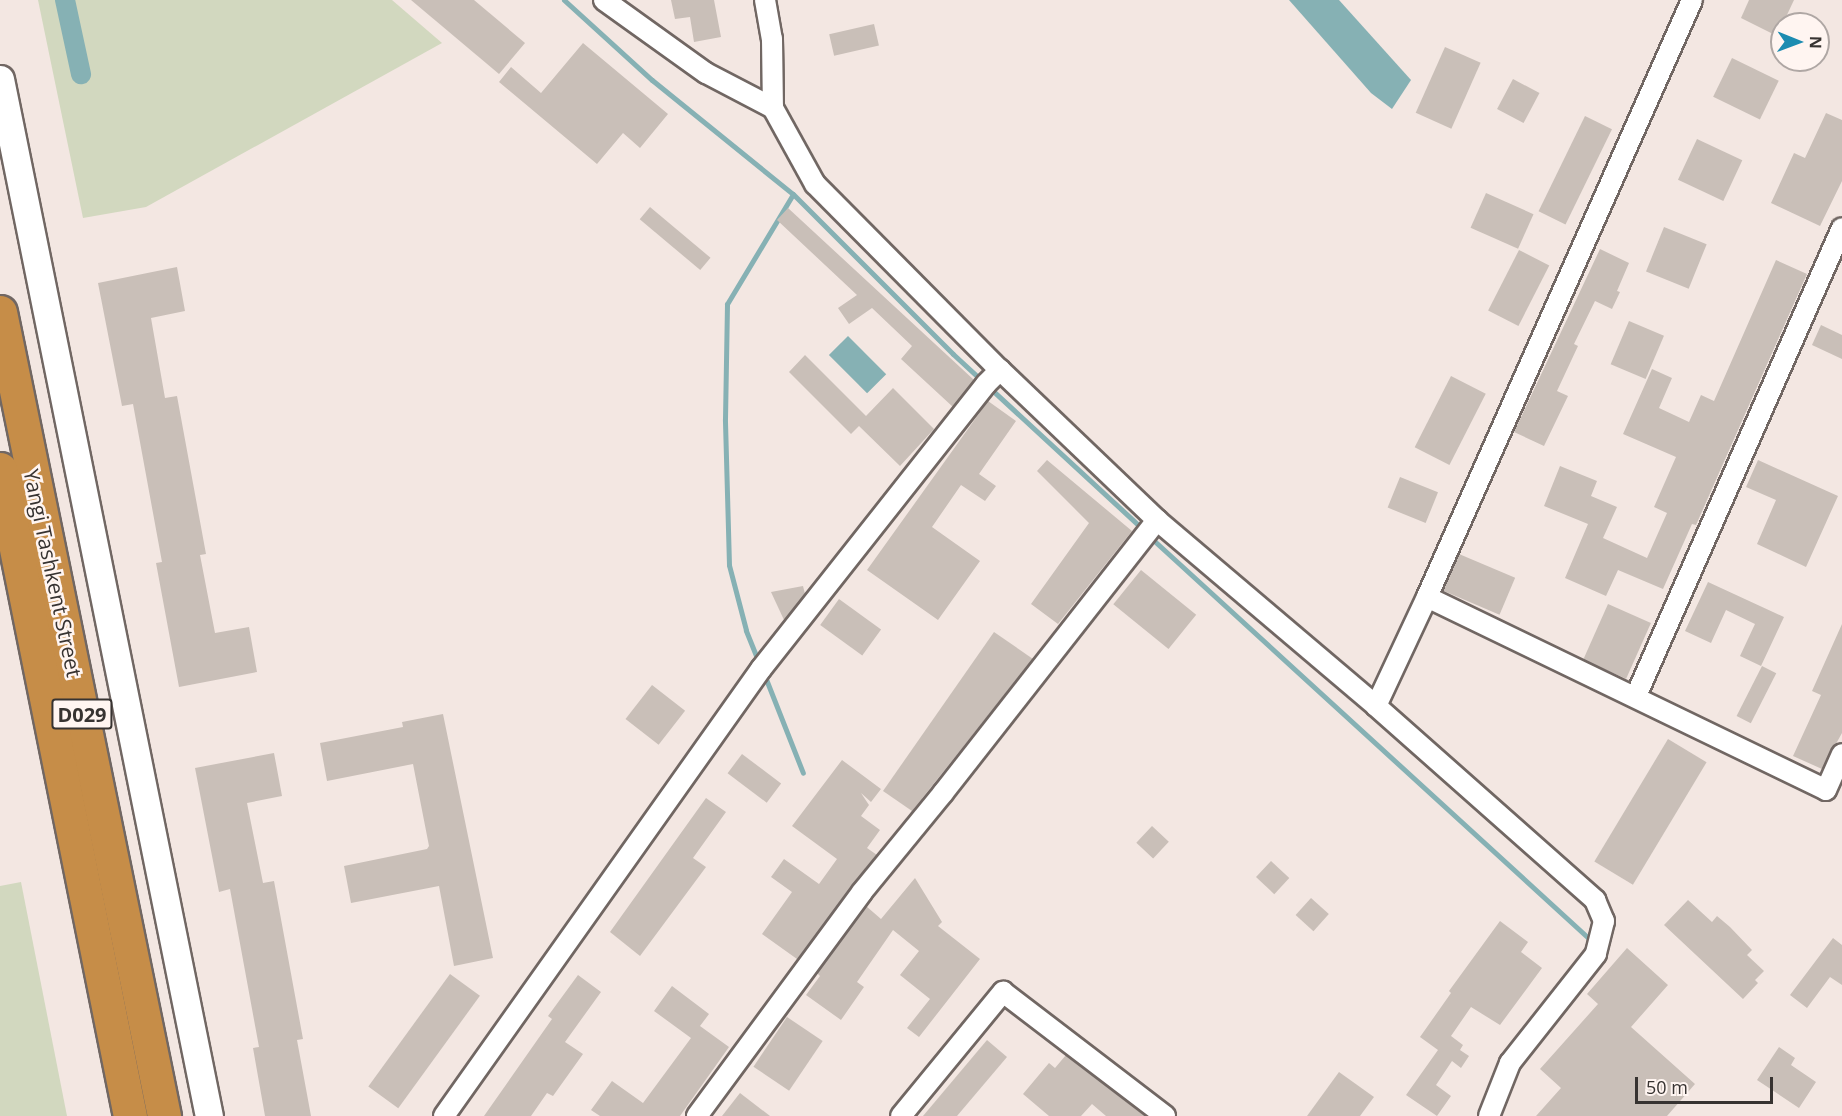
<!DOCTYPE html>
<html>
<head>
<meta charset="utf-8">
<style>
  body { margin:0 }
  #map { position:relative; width:1842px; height:1116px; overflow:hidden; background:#f3e7e2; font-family:"Open Sans",sans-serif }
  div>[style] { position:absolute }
  .green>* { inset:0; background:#d2d8bf }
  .water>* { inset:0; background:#86b1b4; transform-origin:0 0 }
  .stream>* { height:5px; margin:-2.5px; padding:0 2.5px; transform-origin:2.5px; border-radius:2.5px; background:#86b1b4 }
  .canal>* { height:20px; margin:-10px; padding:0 10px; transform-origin:10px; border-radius:10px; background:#86b1b4 }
  .building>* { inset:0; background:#c9bfb8; transform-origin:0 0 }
  .roads { filter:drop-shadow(2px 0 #716763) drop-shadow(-2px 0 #716763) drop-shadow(0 2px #716763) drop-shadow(0 -2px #716763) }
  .street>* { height:20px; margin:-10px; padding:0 10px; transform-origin:10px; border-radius:10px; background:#fff }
  .secondary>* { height:27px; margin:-13.5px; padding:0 13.5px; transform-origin:13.5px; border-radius:13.5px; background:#fff }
  .highway>* { height:33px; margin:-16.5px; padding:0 16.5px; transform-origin:16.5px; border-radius:16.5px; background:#c68d48 }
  span { translate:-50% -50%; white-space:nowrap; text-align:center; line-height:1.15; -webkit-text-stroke:5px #fff5f1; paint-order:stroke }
  .shield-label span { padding:2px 4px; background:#fff5f1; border:2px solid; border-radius:4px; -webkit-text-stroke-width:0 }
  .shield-label { font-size:20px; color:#373331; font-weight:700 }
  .street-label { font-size:21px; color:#373331 }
  .north { position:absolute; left:1770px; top:12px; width:60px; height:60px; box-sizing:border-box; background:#fff5f1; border:2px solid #afa7a4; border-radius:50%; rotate:91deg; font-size:16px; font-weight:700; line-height:24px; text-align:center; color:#373331 }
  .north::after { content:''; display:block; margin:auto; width:21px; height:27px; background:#1c8cb1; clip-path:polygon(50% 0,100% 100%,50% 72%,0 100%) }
  .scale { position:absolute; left:1635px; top:1077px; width:138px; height:27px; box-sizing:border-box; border:3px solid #373331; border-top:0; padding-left:8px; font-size:18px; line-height:21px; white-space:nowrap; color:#373331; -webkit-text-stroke:4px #fff5f1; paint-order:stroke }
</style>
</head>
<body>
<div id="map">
  <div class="green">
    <i style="clip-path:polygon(38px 0,392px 0,442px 43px,146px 207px,83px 218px)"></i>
    <i style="clip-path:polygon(21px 882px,67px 1116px,0 1116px,0 886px)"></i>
  </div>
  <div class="water">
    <i style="clip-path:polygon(1289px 0,1339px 0,1411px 80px,1392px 109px,1371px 93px)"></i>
    <i style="left:848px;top:336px;width:54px;height:27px;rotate:45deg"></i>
  </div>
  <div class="stream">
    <i style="left:564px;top:0;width:119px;rotate:42.3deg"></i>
    <i style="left:652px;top:80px;width:181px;rotate:39deg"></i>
    <i style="left:793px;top:194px;width:226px;rotate:45deg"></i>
    <i style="left:953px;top:354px;width:260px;rotate:42.7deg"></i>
    <i style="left:1150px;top:537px;width:603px;rotate:42.45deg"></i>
    <i style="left:759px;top:663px;width:35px;rotate:-112deg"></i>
    <i style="left:746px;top:630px;width:67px;rotate:-104.7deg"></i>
    <i style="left:729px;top:565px;width:146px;rotate:-91.6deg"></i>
    <i style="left:725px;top:419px;width:115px;rotate:-89deg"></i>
    <i style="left:727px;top:304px;width:128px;rotate:-59deg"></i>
    <i style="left:764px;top:674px;width:106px;rotate:68.5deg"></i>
  </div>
  <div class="canal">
    <i style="left:65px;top:0;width:76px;rotate:77.8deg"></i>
  </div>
  <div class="building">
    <i style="clip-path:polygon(411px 0,474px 0,525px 43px,499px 74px)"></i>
    <i style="clip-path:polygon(671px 0,714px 0,721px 37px,694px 42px,690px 17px,675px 19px)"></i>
    <i style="clip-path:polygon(1749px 0,1794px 0,1777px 36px,1741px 18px)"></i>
    <i style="left:874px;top:24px;width:22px;height:46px;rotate:77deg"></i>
    <i style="clip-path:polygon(583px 43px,668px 114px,640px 148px,623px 133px,597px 164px,499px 82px,511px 67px,541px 93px)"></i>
    <i style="left:1445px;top:47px;width:39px;height:72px;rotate:24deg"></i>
    <i style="left:1732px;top:58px;width:52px;height:43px;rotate:26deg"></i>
    <i style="left:1513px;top:79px;width:30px;height:34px;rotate:28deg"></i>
    <i style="clip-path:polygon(1826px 113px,1842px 120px,1842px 181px,1820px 226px,1771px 203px,1794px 153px,1805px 158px)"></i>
    <i style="left:1585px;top:116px;width:30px;height:106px;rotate:26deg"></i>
    <i style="left:1697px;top:139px;width:50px;height:45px;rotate:25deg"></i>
    <i style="left:1486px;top:193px;width:52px;height:38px;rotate:24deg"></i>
    <i style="left:650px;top:207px;width:79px;height:16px;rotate:40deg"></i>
    <i style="clip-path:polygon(788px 208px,974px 380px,953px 407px,901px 359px,912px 346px,872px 308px,849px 324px,838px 308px,857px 295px,777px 220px)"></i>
    <i style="left:1664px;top:227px;width:46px;height:48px;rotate:22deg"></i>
    <i style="clip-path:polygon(1600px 249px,1629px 263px,1617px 291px,1620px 292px,1612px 309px,1595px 301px,1574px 344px,1578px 346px,1557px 391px,1568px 396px,1544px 446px,1514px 432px)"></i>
    <i style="left:1519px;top:250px;width:34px;height:68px;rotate:27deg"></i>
    <i style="clip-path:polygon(1776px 260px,1807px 274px,1696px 525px,1692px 524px,1663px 589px,1618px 570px,1606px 596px,1565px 578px,1588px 524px,1544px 506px,1560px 466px,1597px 481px,1591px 496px,1617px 507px,1603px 538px,1647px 558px,1667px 513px,1654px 507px,1676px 457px,1623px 434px,1652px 369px,1672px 378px,1659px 408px,1689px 422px,1701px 395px,1714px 401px)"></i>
    <i style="clip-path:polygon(177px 267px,185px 311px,151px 318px,165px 398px,177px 396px,206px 554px,200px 555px,215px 633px,249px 627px,257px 672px,179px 687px,156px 563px,162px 562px,133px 404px,122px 406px,98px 283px)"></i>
    <i style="left:1629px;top:321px;width:38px;height:47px;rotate:23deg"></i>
    <i style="clip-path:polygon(1821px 325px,1842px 335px,1842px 359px,1812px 345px)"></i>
    <i style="clip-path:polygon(805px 355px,866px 416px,893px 388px,934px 429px,900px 466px,859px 426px,851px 434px,789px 372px)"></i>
    <i style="left:1451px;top:376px;width:39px;height:80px;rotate:27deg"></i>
    <i style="clip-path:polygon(988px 401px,1016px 421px,979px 474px,996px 486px,985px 501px,961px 485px,932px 527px,980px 561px,938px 620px,867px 570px)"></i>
    <i style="clip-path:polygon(1047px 460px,1132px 531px,1058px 624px,1031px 604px,1089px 523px,1037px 471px)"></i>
    <i style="clip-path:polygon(1758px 460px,1838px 496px,1806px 567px,1757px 544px,1776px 500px,1746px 487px)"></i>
    <i style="left:1400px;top:477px;width:41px;height:33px;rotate:22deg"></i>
    <i style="left:1459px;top:554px;width:61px;height:40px;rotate:23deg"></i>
    <i style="left:1141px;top:570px;width:71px;height:44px;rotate:39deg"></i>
    <i style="clip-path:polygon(1708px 582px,1784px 617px,1761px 666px,1740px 656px,1755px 624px,1726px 610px,1711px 643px,1685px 631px)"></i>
    <i style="clip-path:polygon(803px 586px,805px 594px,784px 620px,771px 592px)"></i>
    <i style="left:839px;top:599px;width:52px;height:32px;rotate:36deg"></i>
    <i style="left:1608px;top:604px;width:47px;height:61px;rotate:24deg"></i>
    <i style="clip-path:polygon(1842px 624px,1842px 733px,1822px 769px,1793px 756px,1821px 695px,1812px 691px)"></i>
    <i style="clip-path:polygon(994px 632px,1033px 659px,912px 811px,883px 791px)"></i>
    <i style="left:1762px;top:666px;width:16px;height:56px;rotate:27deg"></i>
    <i style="left:652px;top:685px;width:42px;height:43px;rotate:38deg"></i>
    <i style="clip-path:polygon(443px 714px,493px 958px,454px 966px,439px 886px,351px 903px,344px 866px,427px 849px,429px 846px,413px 764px,327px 781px,320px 743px,403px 727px,402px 722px)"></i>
    <i style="left:1668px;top:739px;width:45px;height:143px;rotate:31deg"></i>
    <i style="clip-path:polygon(274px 753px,282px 796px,247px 803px,263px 883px,274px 881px,303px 1039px,297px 1040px,311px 1116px,265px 1116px,253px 1048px,259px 1047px,230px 889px,219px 892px,195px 768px)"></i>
    <i style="left:742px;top:754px;width:49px;height:24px;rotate:37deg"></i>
    <i style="clip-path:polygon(842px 760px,881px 789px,871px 802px,861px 793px,869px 805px,861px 816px,880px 830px,867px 848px,877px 855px,797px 959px,762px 934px,792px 892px,771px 877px,784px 859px,819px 884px,837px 859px,792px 826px)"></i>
    <i style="clip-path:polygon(706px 798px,726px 812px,693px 858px,706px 867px,640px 956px,610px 932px)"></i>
    <i style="left:1152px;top:826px;width:23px;height:23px;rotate:43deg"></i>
    <i style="left:1271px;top:861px;width:25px;height:22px;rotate:43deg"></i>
    <i style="clip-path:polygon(915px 878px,942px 922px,938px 926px,980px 959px,919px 1037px,907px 1028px,930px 999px,900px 975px,919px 951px,893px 930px,857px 982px,864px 987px,841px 1020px,806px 995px,820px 976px,817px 973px,866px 906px,881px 919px)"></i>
    <i style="left:1311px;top:898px;width:24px;height:23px;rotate:42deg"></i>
    <i style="clip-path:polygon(1688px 900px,1712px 922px,1717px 916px,1730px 927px,1752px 950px,1747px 955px,1764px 971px,1755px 980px,1758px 983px,1743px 999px,1664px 925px)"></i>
    <i style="clip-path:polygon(1500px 921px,1528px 942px,1521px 952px,1542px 968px,1500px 1025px,1471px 1007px,1451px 1036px,1463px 1045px,1460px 1050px,1469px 1056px,1461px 1068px,1452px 1061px,1436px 1085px,1451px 1096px,1437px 1116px,1406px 1095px,1438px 1050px,1420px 1037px,1451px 993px,1449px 991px)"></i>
    <i style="clip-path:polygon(1833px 938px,1842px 945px,1842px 985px,1830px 977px,1807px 1008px,1790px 995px)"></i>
    <i style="clip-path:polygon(1627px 948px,1668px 985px,1631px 1027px,1695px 1084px,1667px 1116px,1536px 1116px,1561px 1088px,1540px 1069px,1598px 1004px,1587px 994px)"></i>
    <i style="left:450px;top:974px;width:37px;height:139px;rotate:36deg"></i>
    <i style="clip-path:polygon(578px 975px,601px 992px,565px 1042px,583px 1054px,553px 1096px,547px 1093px,531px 1116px,484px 1116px,552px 1019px,548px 1016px)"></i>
    <i style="clip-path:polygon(672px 986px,709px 1014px,700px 1026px,729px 1047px,680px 1116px,600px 1116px,591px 1110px,612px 1081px,643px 1103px,691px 1038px,654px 1011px)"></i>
    <i style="left:787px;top:1017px;width:43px;height:60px;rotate:34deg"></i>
    <i style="clip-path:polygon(987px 1040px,1007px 1057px,957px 1116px,923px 1116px)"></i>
    <i style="clip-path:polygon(1779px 1047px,1795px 1058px,1791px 1065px,1816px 1082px,1799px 1108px,1757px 1080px)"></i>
    <i style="clip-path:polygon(1066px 1055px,1142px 1114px,1145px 1116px,1106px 1116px,1092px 1104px,1081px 1116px,1049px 1116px,1023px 1094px,1049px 1063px,1055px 1068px)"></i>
    <i style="clip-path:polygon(1339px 1072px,1374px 1097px,1360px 1116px,1307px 1116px)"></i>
    <i style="clip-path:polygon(740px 1093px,770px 1116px,722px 1116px)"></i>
  </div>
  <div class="roads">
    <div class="street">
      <i style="left:604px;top:0;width:125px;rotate:35.6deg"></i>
      <i style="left:706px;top:73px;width:76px;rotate:27.6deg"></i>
      <i style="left:765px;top:0;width:40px;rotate:80deg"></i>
      <i style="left:772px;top:39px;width:69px;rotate:89.2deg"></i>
      <i style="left:773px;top:108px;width:87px;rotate:61.1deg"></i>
      <i style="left:815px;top:184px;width:262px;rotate:45.2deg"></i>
      <i style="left:1000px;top:370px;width:217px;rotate:43.7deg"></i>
      <i style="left:1157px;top:520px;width:287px;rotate:40.3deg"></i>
      <i style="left:1376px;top:706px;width:293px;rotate:41.5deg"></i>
      <i style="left:1595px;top:900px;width:23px;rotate:67deg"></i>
      <i style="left:1604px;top:921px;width:34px;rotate:104deg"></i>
      <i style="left:1596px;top:954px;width:139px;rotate:128.3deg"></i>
      <i style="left:1510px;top:1063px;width:57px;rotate:111.6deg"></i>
      <i style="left:1427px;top:597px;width:443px;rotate:25.8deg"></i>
      <i style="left:1826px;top:790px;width:39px;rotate:-66deg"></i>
      <i style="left:1636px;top:696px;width:511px;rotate:-66.24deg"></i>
      <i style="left:1376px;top:706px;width:120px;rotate:-64.9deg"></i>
      <i style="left:1427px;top:597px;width:653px;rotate:-66.06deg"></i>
      <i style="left:444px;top:1116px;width:548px;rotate:-54.66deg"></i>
      <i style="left:761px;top:669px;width:363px;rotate:-51.7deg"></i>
      <i style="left:986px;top:384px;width:20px;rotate:-45deg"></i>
      <i style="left:697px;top:1116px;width:278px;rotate:-53.6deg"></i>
      <i style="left:862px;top:892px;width:128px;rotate:-50.7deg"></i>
      <i style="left:943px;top:793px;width:347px;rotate:-51.9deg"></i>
      <i style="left:901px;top:1116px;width:161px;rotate:-50.6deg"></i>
      <i style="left:1003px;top:992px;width:204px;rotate:37.4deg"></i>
    </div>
    <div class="secondary">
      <i style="left:0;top:79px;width:1058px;rotate:78.61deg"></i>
    </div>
    <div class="highway">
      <i style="left:0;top:312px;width:821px;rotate:78.47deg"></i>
      <i style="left:0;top:469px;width:660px;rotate:78.64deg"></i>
    </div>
  </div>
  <div class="shield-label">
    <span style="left:82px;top:714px">D029</span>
  </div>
  <div class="street-label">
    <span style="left:53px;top:573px;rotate:78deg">Yangi Tashkent Street</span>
  </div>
  <div class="north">N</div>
  <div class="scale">50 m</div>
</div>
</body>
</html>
